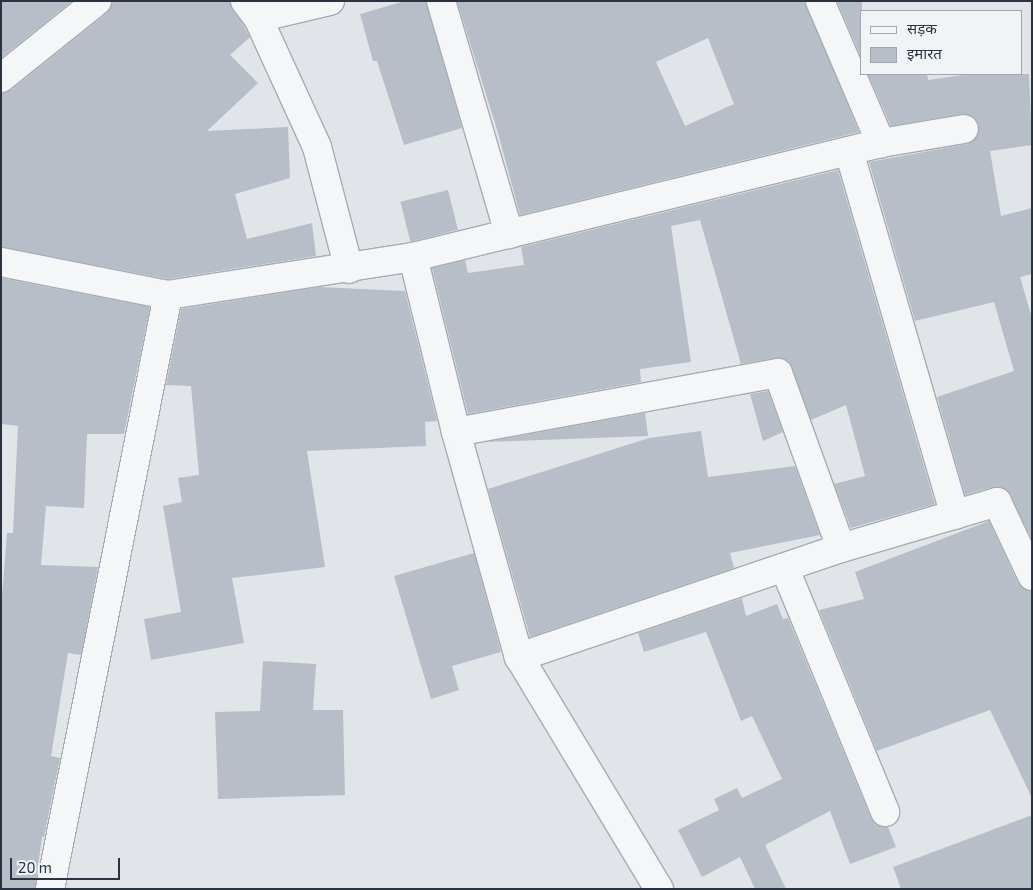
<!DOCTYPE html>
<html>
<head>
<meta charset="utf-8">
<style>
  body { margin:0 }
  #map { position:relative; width:1033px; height:890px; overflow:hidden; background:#e1e5ea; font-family:"Exo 2","Noto Sans Devanagari",sans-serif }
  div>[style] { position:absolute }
  .building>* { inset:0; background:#b8bec7; transform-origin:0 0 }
  .roads { filter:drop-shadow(1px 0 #a6acb4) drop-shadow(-1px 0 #a6acb4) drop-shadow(0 1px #a6acb4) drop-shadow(0 -1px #a6acb4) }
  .street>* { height:28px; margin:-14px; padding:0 14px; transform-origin:14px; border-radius:14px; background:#f4f6f8 }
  span { translate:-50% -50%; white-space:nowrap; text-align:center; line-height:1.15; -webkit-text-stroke:4px #f1f4f7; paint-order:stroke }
  .frame { position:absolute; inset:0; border:2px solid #293342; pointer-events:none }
  .legend { position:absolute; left:860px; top:10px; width:162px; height:65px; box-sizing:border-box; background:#f1f4f7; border:1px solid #a1a7af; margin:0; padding:6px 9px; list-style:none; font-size:15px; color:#293342 }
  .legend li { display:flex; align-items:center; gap:10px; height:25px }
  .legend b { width:25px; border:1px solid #a1a7af }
  .scale { position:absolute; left:10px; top:858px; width:110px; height:22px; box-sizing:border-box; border:2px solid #293342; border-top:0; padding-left:6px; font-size:15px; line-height:18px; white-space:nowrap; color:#293342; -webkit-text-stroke:4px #f1f4f7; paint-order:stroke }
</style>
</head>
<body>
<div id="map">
  <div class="building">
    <i style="clip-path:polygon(1px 1px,72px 1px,1px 58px)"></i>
    <i style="clip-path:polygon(112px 1px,230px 1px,250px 37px,230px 55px,258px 83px,207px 131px,288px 127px,290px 178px,235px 194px,247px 239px,312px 223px,316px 256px,168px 279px,1px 247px,1px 93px,11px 90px,107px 13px)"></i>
    <i style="clip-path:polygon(405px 1px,426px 1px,462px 128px,404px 145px,377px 61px,373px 61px,360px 14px)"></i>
    <i style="clip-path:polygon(evenodd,457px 1px,805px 1px,859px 132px,520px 215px,498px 133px,457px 1px,708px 38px,734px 104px,685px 126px,656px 62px,708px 38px)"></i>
    <i style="clip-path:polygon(837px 1px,862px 1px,862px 59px)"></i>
    <i style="clip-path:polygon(868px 74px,927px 74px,928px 80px,970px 74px,1029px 74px,1032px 145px,990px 151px,1001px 216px,1032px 208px,1032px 274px,1020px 277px,1032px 318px,1032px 539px,1006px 489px,993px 487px,965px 495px,937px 397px,1014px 371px,994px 302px,915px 321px,869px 162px,967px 144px,978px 135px,979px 126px,976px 119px,962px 114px,891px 126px)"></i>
    <i style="clip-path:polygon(838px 170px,935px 504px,851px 528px,834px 484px,865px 476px,846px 405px,811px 420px,788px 361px,776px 358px,741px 364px,700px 220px,671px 226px,691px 362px,640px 369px,641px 382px,468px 414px,432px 268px,465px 260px,468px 273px,524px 265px,521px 247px)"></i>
    <i style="left:448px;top:190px;width:41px;height:49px;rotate:76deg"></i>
    <i style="clip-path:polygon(1px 278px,150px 307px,124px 434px,87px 434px,84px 508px,46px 506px,41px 565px,98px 567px,81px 655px,68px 653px,51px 756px,60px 758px,44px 837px,42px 837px,35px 889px,1px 889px,1px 609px,7px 533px,13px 533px,18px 426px,1px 424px)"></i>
    <i style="clip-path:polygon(319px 287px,405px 291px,437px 421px,425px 422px,426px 446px,307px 451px,325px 567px,232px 578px,244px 643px,151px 660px,144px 619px,181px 612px,163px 506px,182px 502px,178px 478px,199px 475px,191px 386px,166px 385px,181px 309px)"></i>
    <i style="clip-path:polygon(768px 391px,783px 432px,763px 441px,750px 394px)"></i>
    <i style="clip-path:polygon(645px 413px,648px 436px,486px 442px)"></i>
    <i style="clip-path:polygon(701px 431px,708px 477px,795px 466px,820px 535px,730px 553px,734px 568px,530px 637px,488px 489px,649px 438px)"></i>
    <i style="clip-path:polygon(989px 521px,1018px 583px,1032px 591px,1032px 798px,990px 710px,877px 751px,819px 610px,864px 599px,855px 572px)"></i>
    <i style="clip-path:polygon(474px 553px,501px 652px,452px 666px,459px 690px,431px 699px,394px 576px)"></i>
    <i style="clip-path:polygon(742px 598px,746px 616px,777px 604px,783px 619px,788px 618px,871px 818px,876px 825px,888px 827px,896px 847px,850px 864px,830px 811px,765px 845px,786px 889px,755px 889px,740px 857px,702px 877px,678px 830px,719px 810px,714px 799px,737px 788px,742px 798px,782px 779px,752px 716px,741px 721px,706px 632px,644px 652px,638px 633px)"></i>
    <i style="clip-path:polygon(263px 661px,316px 664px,313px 710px,343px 710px,345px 795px,218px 799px,215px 712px,260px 711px)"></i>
    <i style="clip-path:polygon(1032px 815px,1032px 889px,901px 889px,893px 867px)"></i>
  </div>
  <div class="roads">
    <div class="street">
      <i style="left:245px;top:1px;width:21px;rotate:53deg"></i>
      <i style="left:258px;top:18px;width:142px;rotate:65.4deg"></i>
      <i style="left:317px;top:147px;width:126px;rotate:75.3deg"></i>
      <i style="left:441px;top:1px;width:243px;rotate:73.7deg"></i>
      <i style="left:820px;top:1px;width:155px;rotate:66.8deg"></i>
      <i style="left:881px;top:143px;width:84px;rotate:-9.6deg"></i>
      <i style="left:258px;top:18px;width:74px;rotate:-13.3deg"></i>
      <i style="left:1px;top:78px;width:123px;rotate:-38.7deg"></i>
      <i style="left:849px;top:151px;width:379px;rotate:73.8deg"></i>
      <i style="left:413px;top:257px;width:482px;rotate:-13.7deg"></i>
      <i style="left:1px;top:262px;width:170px;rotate:11.2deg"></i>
      <i style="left:168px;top:295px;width:606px;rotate:101.24deg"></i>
      <i style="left:168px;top:295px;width:248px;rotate:-8.8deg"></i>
      <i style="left:413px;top:257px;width:180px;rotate:76.2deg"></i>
      <i style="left:456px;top:432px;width:234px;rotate:74.4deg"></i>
      <i style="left:456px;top:432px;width:327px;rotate:-10.4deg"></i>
      <i style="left:778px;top:373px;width:186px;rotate:70.2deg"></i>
      <i style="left:785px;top:569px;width:263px;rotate:67.6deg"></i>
      <i style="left:659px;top:889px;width:271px;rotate:-121.1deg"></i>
      <i style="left:519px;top:657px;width:340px;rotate:-18.7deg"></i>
      <i style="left:841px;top:548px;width:163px;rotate:-16.4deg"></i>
      <i style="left:997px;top:502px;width:82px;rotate:64.7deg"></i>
    </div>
  </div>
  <div class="frame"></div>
  <ul class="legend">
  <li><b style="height:6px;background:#f4f6f8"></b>सड़क</li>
  <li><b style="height:14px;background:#b8bec7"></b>इमारत</li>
  </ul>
  <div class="scale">20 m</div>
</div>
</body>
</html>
